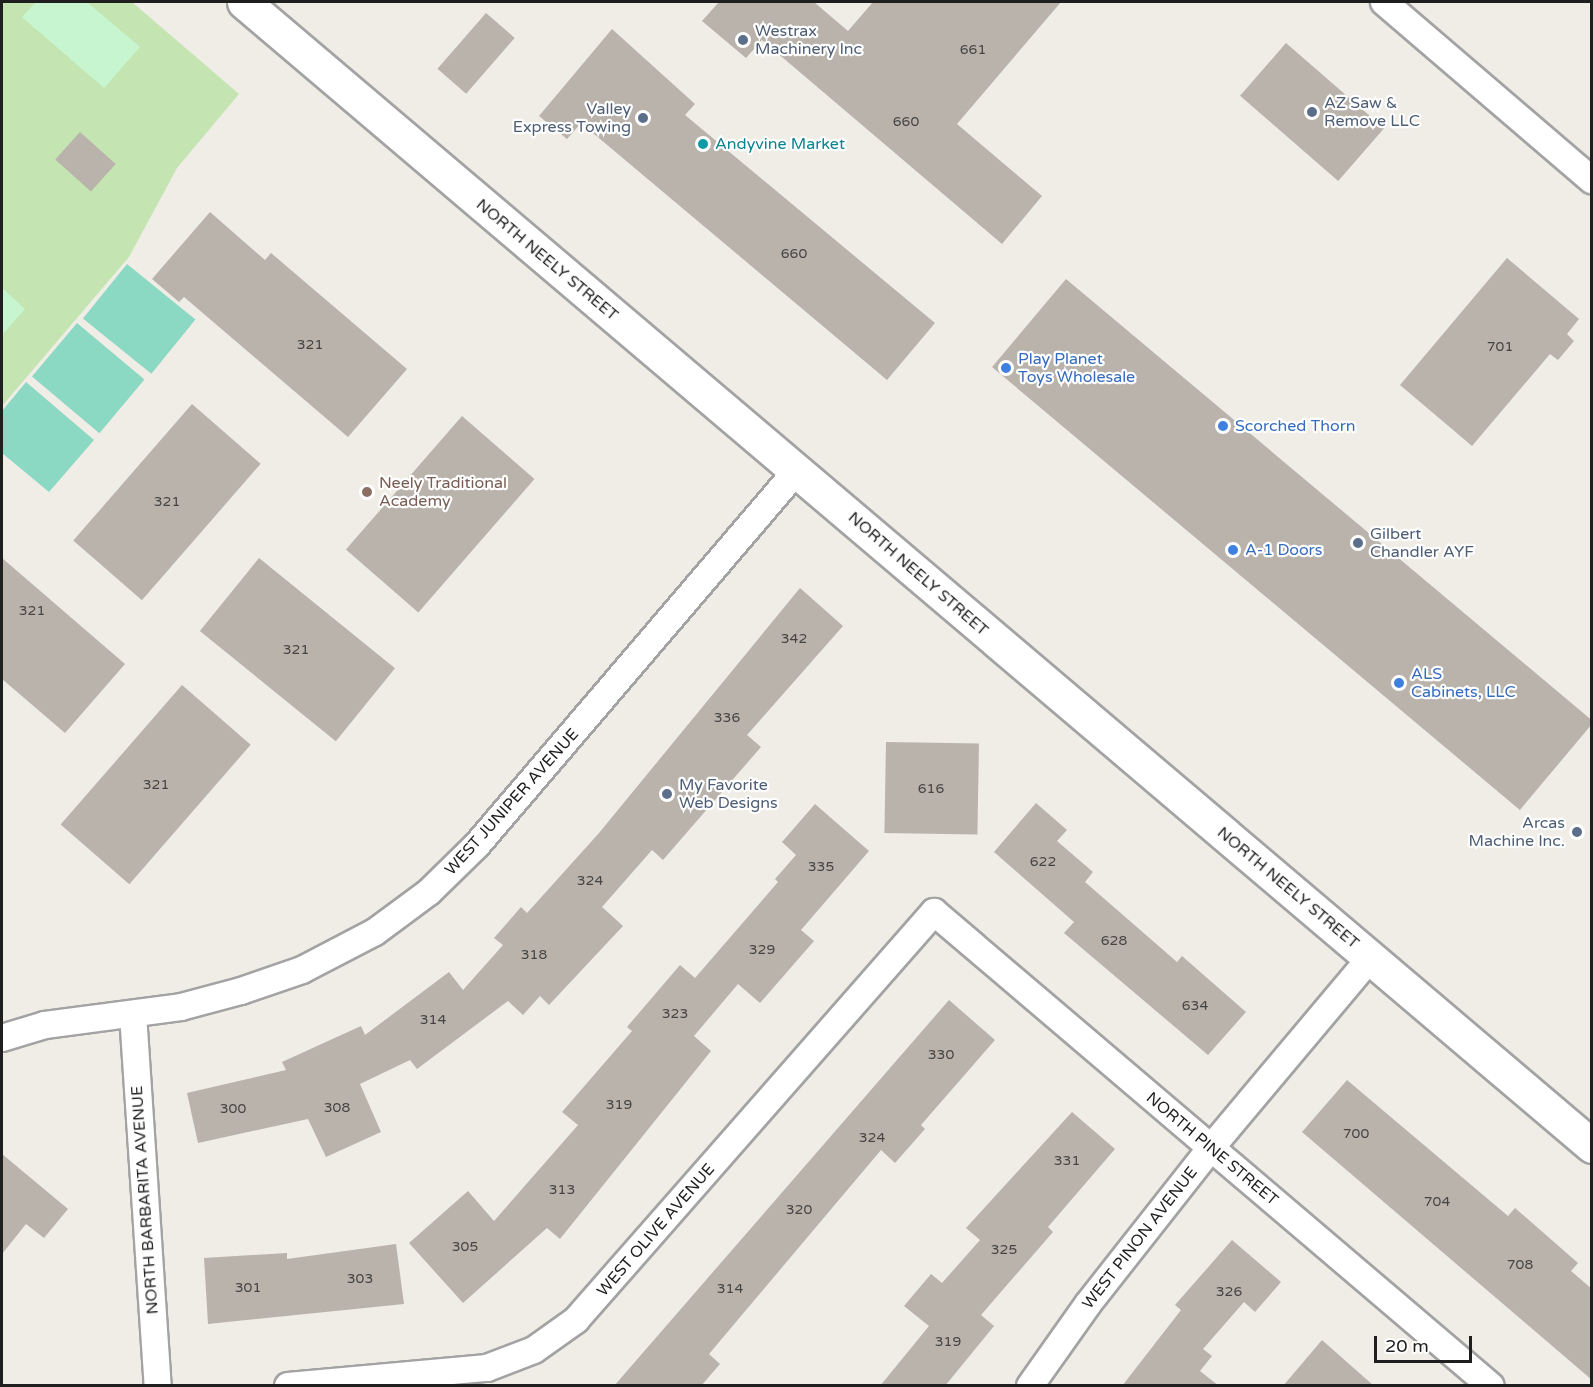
<!DOCTYPE html>
<html>
<head>
<meta charset="utf-8">
<style>
  body { margin:0 }
  #map { position:relative; width:1593px; height:1387px; overflow:hidden; background:#efede6; font-family:"Varela Round",sans-serif }
  div>[style] { position:absolute }
  .grass>* { inset:0; background:#c4e5b1 }
  .park>* { inset:0; background:#c7f5d0 }
  .pitch>* { inset:0; background:#8bd8c3; transform-origin:0 0 }
  .building>* { inset:0; background:#b9b3ac; transform-origin:0 0 }
  .roads { filter:drop-shadow(2px 0 #a3a3a3) drop-shadow(-2px 0 #a3a3a3) drop-shadow(0 2px #a3a3a3) drop-shadow(0 -2px #a3a3a3) }
  .minor>* { height:26px; margin:-13px; padding:0 13px; transform-origin:13px; border-radius:13px; background:#fff }
  .tertiary>* { height:33px; margin:-16.5px; padding:0 16.5px; transform-origin:16.5px; border-radius:16.5px; background:#fff }
  .dots>* { width:16px; height:16px; translate:-50% -50%; box-sizing:border-box; border:3px solid #fff; border-radius:50% }
  span { translate:-50% -50%; white-space:nowrap; text-align:center; line-height:1.15; -webkit-text-stroke:4.5px #fff; paint-order:stroke }
  .number-label { font-size:14px; color:#464442 }
  .number-label span { -webkit-text-stroke-width:0 }
  .service-label { font-size:16px; color:#4e5e75 }
  .left { translate:0 -50%; text-align:left }
  .right { translate:-100% -50%; text-align:right }
  .culture-label { font-size:16px; color:#0d838f }
  .street-label { font-size:16px; color:#1f1f1f }
  .shop-label { font-size:16px; color:#366cbe }
  .education-label { font-size:16px; color:#785e54 }
  .frame { position:absolute; inset:0; border:3px solid #1f1f1f; pointer-events:none }
  .scale { position:absolute; left:1374px; top:1336px; width:98px; height:27px; box-sizing:border-box; border:3px solid #1f1f1f; border-top:0; padding-left:8px; font-size:18px; line-height:21px; white-space:nowrap; color:#1f1f1f; -webkit-text-stroke:4px #fff; paint-order:stroke }
</style>
</head>
<body>
<div id="map">
  <div class="grass">
    <i style="clip-path:polygon(2px 2px,132px 2px,239px 94px,177px 168px,129px 257px,2px 406px)"></i>
  </div>
  <div class="park">
    <i style="clip-path:polygon(36px 2px,87px 2px,140px 47px,104px 88px,22px 17px)"></i>
    <i style="clip-path:polygon(2px 288px,25px 309px,2px 335px)"></i>
  </div>
  <div class="pitch">
    <i style="left:127px;top:264px;width:88px;height:70px;rotate:39deg"></i>
    <i style="left:77px;top:323px;width:88px;height:70px;rotate:40deg"></i>
    <i style="clip-path:polygon(26px 382px,94px 440px,49px 492px,2px 453px,2px 411px)"></i>
  </div>
  <div class="building">
    <i style="clip-path:polygon(719px 2px,814px 2px,848px 31px,873px 2px,1061px 2px,957px 124px,1042px 196px,1002px 244px,762px 40px,746px 58px,702px 21px)"></i>
    <i style="left:486px;top:13px;width:38px;height:74px;rotate:41deg"></i>
    <i style="clip-path:polygon(612px 29px,695px 104px,685px 115px,935px 323px,887px 380px,581px 123px,567px 139px,539px 116px)"></i>
    <i style="left:1286px;top:43px;width:130px;height:70px;rotate:41deg"></i>
    <i style="left:80px;top:132px;width:48px;height:37px;rotate:42deg"></i>
    <i style="clip-path:polygon(210px 212px,265px 260px,271px 253px,407px 369px,348px 437px,184px 297px,179px 302px,152px 279px)"></i>
    <i style="clip-path:polygon(1507px 258px,1579px 319px,1567px 334px,1574px 341px,1558px 360px,1550px 354px,1472px 446px,1400px 385px)"></i>
    <i style="left:1066px;top:279px;width:689px;height:115px;rotate:40deg"></i>
    <i style="left:192px;top:404px;width:91px;height:181px;rotate:41deg"></i>
    <i style="left:462px;top:416px;width:96px;height:177px;rotate:41deg"></i>
    <i style="clip-path:polygon(2px 558px,125px 664px,65px 733px,2px 679px)"></i>
    <i style="left:259px;top:558px;width:175px;height:94px;rotate:39deg"></i>
    <i style="clip-path:polygon(800px 588px,843px 626px,747px 735px,761px 747px,663px 860px,652px 850px,602px 907px,623px 926px,549px 1005px,540px 996px,523px 1015px,508px 1001px,417px 1069px,410px 1060px,360px 1084px,381px 1132px,326px 1157px,308px 1119px,198px 1143px,187px 1093px,286px 1070px,282px 1062px,361px 1026px,365px 1035px,449px 972px,463px 990px,503px 945px,494px 938px,521px 907px,527px 913px,599px 833px)"></i>
    <i style="left:182px;top:685px;width:91px;height:185px;rotate:41deg"></i>
    <i style="left:886px;top:742px;width:93px;height:91px;rotate:1deg"></i>
    <i style="clip-path:polygon(1036px 803px,1067px 830px,1057px 841px,1093px 872px,1085px 882px,1177px 962px,1182px 956px,1246px 1012px,1208px 1055px,1064px 933px,1074px 922px,994px 852px)"></i>
    <i style="clip-path:polygon(815px 804px,869px 851px,801px 930px,814px 941px,760px 1003px,738px 984px,694px 1036px,711px 1051px,560px 1239px,547px 1228px,463px 1303px,409px 1243px,468px 1191px,494px 1221px,578px 1125px,562px 1112px,632px 1031px,627px 1027px,680px 965px,695px 978px,778px 882px,775px 879px,796px 855px,782px 842px)"></i>
    <i style="clip-path:polygon(949px 1000px,995px 1040px,921px 1125px,925px 1129px,895px 1163px,881px 1150px,709px 1354px,720px 1364px,701px 1386px,614px 1386px)"></i>
    <i style="clip-path:polygon(1347px 1080px,1508px 1216px,1515px 1208px,1578px 1263px,1571px 1271px,1592px 1289px,1592px 1380px,1302px 1132px)"></i>
    <i style="clip-path:polygon(1072px 1112px,1115px 1149px,1048px 1227px,1053px 1232px,981px 1315px,994px 1326px,945px 1386px,880px 1386px,929px 1326px,904px 1306px,931px 1274px,942px 1283px,980px 1240px,966px 1228px)"></i>
    <i style="clip-path:polygon(2px 1154px,68px 1209px,44px 1238px,26px 1224px,2px 1254px)"></i>
    <i style="clip-path:polygon(1232px 1240px,1281px 1282px,1255px 1312px,1244px 1302px,1203px 1349px,1212px 1356px,1200px 1371px,1219px 1386px,1122px 1386px,1181px 1310px,1175px 1305px)"></i>
    <i style="clip-path:polygon(396px 1244px,404px 1304px,208px 1324px,204px 1258px,287px 1253px,287px 1259px)"></i>
    <i style="clip-path:polygon(1322px 1340px,1374px 1386px,1283px 1386px)"></i>
  </div>
  <div class="roads">
    <div class="minor">
      <i style="left:1384px;top:2px;width:274px;rotate:40.6deg"></i>
      <i style="left:133px;top:1014px;width:373px;rotate:86.2deg"></i>
      <i style="left:2px;top:1038px;width:45px;rotate:-16.8deg"></i>
      <i style="left:45px;top:1025px;width:137px;rotate:-7.5deg"></i>
      <i style="left:181px;top:1007px;width:62px;rotate:-14.9deg"></i>
      <i style="left:241px;top:991px;width:65px;rotate:-19deg"></i>
      <i style="left:302px;top:970px;width:82px;rotate:-27.5deg"></i>
      <i style="left:375px;top:932px;width:67px;rotate:-36.5deg"></i>
      <i style="left:429px;top:892px;width:67px;rotate:-44.4deg"></i>
      <i style="left:477px;top:845px;width:493px;rotate:-49.5deg"></i>
      <i style="left:288px;top:1386px;width:200px;rotate:-5.2deg"></i>
      <i style="left:487px;top:1368px;width:50px;rotate:-21deg"></i>
      <i style="left:534px;top:1350px;width:52px;rotate:-35.5deg"></i>
      <i style="left:576px;top:1320px;width:543px;rotate:-48.73deg"></i>
      <i style="left:934px;top:912px;width:731px;rotate:40.4deg"></i>
      <i style="left:1030px;top:1386px;width:100px;rotate:-54.7deg"></i>
      <i style="left:1088px;top:1304px;width:197px;rotate:-51.8deg"></i>
      <i style="left:1210px;top:1149px;width:249px;rotate:-50deg"></i>
    </div>
    <div class="tertiary">
      <i style="left:244px;top:2px;width:1768px;rotate:40.32deg"></i>
    </div>
  </div>
  <div class="dots">
    <i style="left:743px;top:40px;background:#5c6f8a"></i>
    <i style="left:1312px;top:112px;background:#5c6f8a"></i>
    <i style="left:643px;top:118px;background:#5c6f8a"></i>
    <i style="left:703px;top:144px;background:#0f9aa8"></i>
    <i style="left:1006px;top:368px;background:#3f7fe0"></i>
    <i style="left:1223px;top:426px;background:#3f7fe0"></i>
    <i style="left:367px;top:492px;background:#8d6e63"></i>
    <i style="left:1358px;top:543px;background:#5c6f8a"></i>
    <i style="left:1233px;top:550px;background:#3f7fe0"></i>
    <i style="left:1399px;top:683px;background:#3f7fe0"></i>
    <i style="left:667px;top:794px;background:#5c6f8a"></i>
    <i style="left:1577px;top:832px;background:#5c6f8a"></i>
  </div>
  <div class="number-label">
    <span style="left:973px;top:50px">661</span>
    <span style="left:906px;top:122px">660</span>
    <span style="left:794px;top:254px">660</span>
    <span style="left:310px;top:345px">321</span>
    <span style="left:1500px;top:347px">701</span>
    <span style="left:167px;top:502px">321</span>
    <span style="left:32px;top:611px">321</span>
    <span style="left:794px;top:639px">342</span>
    <span style="left:296px;top:650px">321</span>
    <span style="left:727px;top:718px">336</span>
    <span style="left:156px;top:785px">321</span>
    <span style="left:931px;top:789px">616</span>
    <span style="left:1043px;top:862px">622</span>
    <span style="left:821px;top:867px">335</span>
    <span style="left:590px;top:881px">324</span>
    <span style="left:1114px;top:941px">628</span>
    <span style="left:762px;top:950px">329</span>
    <span style="left:534px;top:955px">318</span>
    <span style="left:1195px;top:1006px">634</span>
    <span style="left:675px;top:1014px">323</span>
    <span style="left:433px;top:1020px">314</span>
    <span style="left:941px;top:1055px">330</span>
    <span style="left:619px;top:1105px">319</span>
    <span style="left:337px;top:1108px">308</span>
    <span style="left:233px;top:1109px">300</span>
    <span style="left:1356px;top:1134px">700</span>
    <span style="left:872px;top:1138px">324</span>
    <span style="left:1067px;top:1161px">331</span>
    <span style="left:562px;top:1190px">313</span>
    <span style="left:1437px;top:1202px">704</span>
    <span style="left:799px;top:1210px">320</span>
    <span style="left:465px;top:1247px">305</span>
    <span style="left:1004px;top:1250px">325</span>
    <span style="left:1520px;top:1265px">708</span>
    <span style="left:360px;top:1279px">303</span>
    <span style="left:248px;top:1288px">301</span>
    <span style="left:730px;top:1289px">314</span>
    <span style="left:1229px;top:1292px">326</span>
    <span style="left:948px;top:1342px">319</span>
  </div>
  <div class="service-label">
    <span class="left" style="left:755px;top:40px">Westrax<br>Machinery Inc</span>
    <span class="left" style="left:1324px;top:112px">AZ Saw &amp;<br>Remove LLC</span>
    <span class="right" style="left:631px;top:118px">Valley<br>Express Towing</span>
    <span class="left" style="left:1370px;top:543px">Gilbert<br>Chandler AYF</span>
    <span class="left" style="left:679px;top:794px">My Favorite<br>Web Designs</span>
    <span class="right" style="left:1565px;top:832px">Arcas<br>Machine Inc.</span>
  </div>
  <div class="culture-label">
    <span class="left" style="left:715px;top:144px">Andyvine Market</span>
  </div>
  <div class="street-label">
    <span style="left:547px;top:260px;rotate:40deg">NORTH NEELY STREET</span>
    <span style="left:918px;top:574px;rotate:41deg">NORTH NEELY STREET</span>
    <span style="left:512px;top:802px;rotate:-48deg">WEST JUNIPER AVENUE</span>
    <span style="left:1288px;top:888px;rotate:40deg">NORTH NEELY STREET</span>
    <span style="left:1212px;top:1149px;rotate:40deg">NORTH PINE STREET</span>
    <span style="left:145px;top:1200px;rotate:-94deg">NORTH BARBARITA AVENUE</span>
    <span style="left:656px;top:1230px;rotate:-49deg">WEST OLIVE AVENUE</span>
    <span style="left:1140px;top:1238px;rotate:-52deg">WEST PINON AVENUE</span>
  </div>
  <div class="shop-label">
    <span class="left" style="left:1018px;top:368px">Play Planet<br>Toys Wholesale</span>
    <span class="left" style="left:1235px;top:426px">Scorched Thorn</span>
    <span class="left" style="left:1245px;top:550px">A-1 Doors</span>
    <span class="left" style="left:1411px;top:683px">ALS<br>Cabinets, LLC</span>
  </div>
  <div class="education-label">
    <span class="left" style="left:379px;top:492px">Neely Traditional<br>Academy</span>
  </div>
  <div class="frame"></div>
  <div class="scale">20 m</div>
</div>
</body>
</html>
